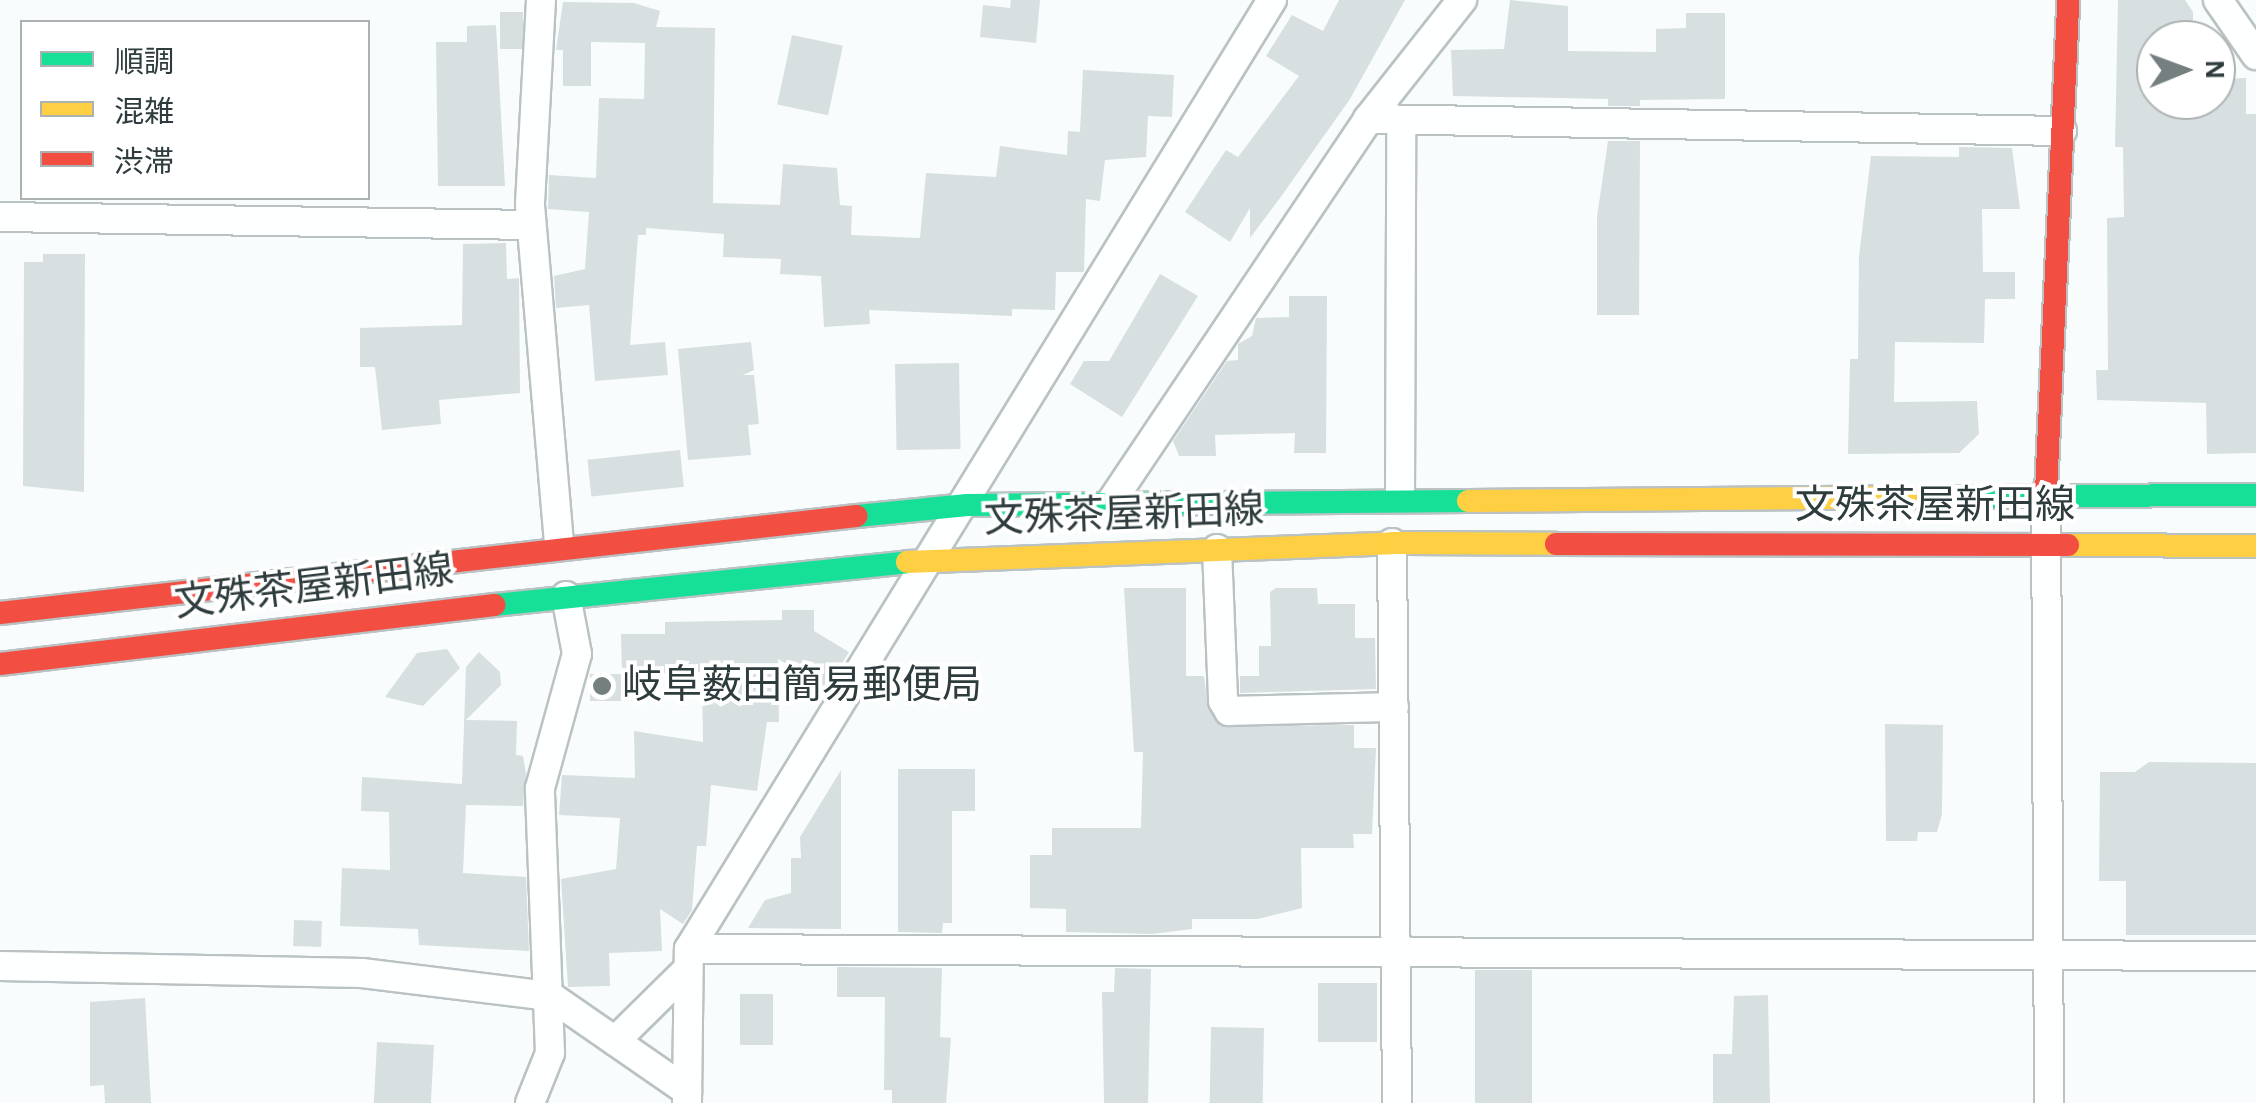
<!DOCTYPE html>
<html>
<head>
<meta charset="utf-8">
<style>
  body { margin:0 }
  #map { position:relative; width:2256px; height:1103px; overflow:hidden; background:#f8fcfc; font-family:"Alegreya Sans","Noto Sans JP",sans-serif }
  div>[style] { position:absolute }
  .building>* { inset:0; background:#d7dfe0; transform-origin:0 0 }
  .roads { filter:drop-shadow(2px 0 #bac2c3) drop-shadow(-2px 0 #bac2c3) drop-shadow(0 2px #bac2c3) drop-shadow(0 -2px #bac2c3) }
  .street>* { height:28px; margin:-14px; padding:0 14px; transform-origin:14px; border-radius:14px; background:#feffff }
  .fast>* { height:22px; margin:-11px; padding:0 11px; transform-origin:11px; border-radius:11px; background:#16e098 }
  .slow>* { height:22px; margin:-11px; padding:0 11px; transform-origin:11px; border-radius:11px; background:#ffcf43 }
  .jam>* { height:22px; margin:-11px; padding:0 11px; transform-origin:11px; border-radius:11px; background:#f24e42 }
  .dots>* { width:28px; height:28px; translate:-50% -50%; box-sizing:border-box; border:5px solid #fff; border-radius:50% }
  span { translate:-50% -50%; white-space:nowrap; text-align:center; line-height:1.15; -webkit-text-stroke:8px #fff; paint-order:stroke }
  .street-label { font-size:40px; color:#2f3c3e }
  .poi-label { font-size:40px; color:#2f3c3e }
  .left { translate:0 -50%; text-align:left }
  .legend { position:absolute; left:20px; top:20px; width:350px; height:180px; box-sizing:border-box; background:#fff; border:2px solid #acb1b2; margin:0; padding:12px 18px; list-style:none; font-size:30px; color:#2f3c3e }
  .legend li { display:flex; align-items:center; gap:20px; height:50px }
  .legend b { width:50px; border:2px solid #acb1b2 }
  .north { position:absolute; left:2136px; top:20px; width:100px; height:100px; box-sizing:border-box; background:#fff; border:2px solid #acb1b2; border-radius:50%; rotate:89deg; font-size:28px; font-weight:700; line-height:40px; text-align:center; color:#2f3c3e }
  .north::after { content:''; display:block; margin:auto; width:35px; height:45px; background:#757f80; clip-path:polygon(50% 0,100% 100%,50% 72%,0 100%) }
</style>
</head>
<body>
<div id="map">
  <div class="building">
    <i style="clip-path:polygon(1011px 0,1040px 0,1036px 43px,980px 37px,983px 5px,1010px 8px)"></i>
    <i style="clip-path:polygon(1339px 0,1405px 0,1350px 99px,1280px 198px,1250px 238px,1250px 208px,1230px 242px,1185px 212px,1226px 150px,1238px 157px,1299px 76px,1266px 56px,1292px 15px,1323px 31px)"></i>
    <i style="clip-path:polygon(1510px 0,1568px 6px,1568px 51px,1656px 52px,1656px 29px,1686px 28px,1686px 13px,1725px 13px,1725px 99px,1640px 100px,1640px 106px,1608px 106px,1608px 99px,1453px 96px,1451px 50px,1504px 49px)"></i>
    <i style="clip-path:polygon(2118px 0,2185px 0,2193px 12px,2193px 39px,2156px 39px,2156px 100px,2216px 100px,2216px 79px,2246px 78px,2246px 114px,2256px 114px,2256px 453px,2207px 454px,2206px 403px,2097px 400px,2096px 370px,2108px 370px,2107px 218px,2124px 217px,2123px 147px,2115px 147px)"></i>
    <i style="clip-path:polygon(563px 2px,634px 3px,660px 11px,656px 27px,715px 28px,713px 203px,780px 205px,783px 164px,837px 168px,840px 205px,852px 206px,851px 235px,920px 238px,926px 173px,996px 177px,1000px 146px,1067px 155px,1068px 131px,1080px 132px,1083px 70px,1174px 75px,1172px 117px,1148px 116px,1146px 157px,1105px 160px,1100px 201px,1086px 199px,1084px 272px,1056px 272px,1055px 310px,1012px 309px,1012px 316px,869px 310px,870px 324px,824px 327px,821px 276px,780px 274px,781px 259px,723px 257px,724px 234px,646px 228px,646px 235px,638px 235px,630px 345px,665px 342px,668px 375px,595px 381px,589px 305px,556px 308px,554px 276px,585px 269px,589px 212px,548px 209px,549px 175px,596px 178px,599px 98px,644px 99px,645px 43px,591px 42px,591px 86px,563px 86px,563px 50px,556px 50px)"></i>
    <i style="left:500px;top:12px;width:23px;height:37px"></i>
    <i style="clip-path:polygon(496px 25px,505px 186px,438px 186px,436px 42px,467px 42px,467px 26px)"></i>
    <i style="left:792px;top:35px;width:52px;height:71px;rotate:12deg"></i>
    <i style="clip-path:polygon(1608px 141px,1640px 141px,1639px 315px,1597px 315px,1597px 217px)"></i>
    <i style="clip-path:polygon(1959px 147px,2012px 148px,2020px 209px,1982px 209px,1983px 272px,2015px 272px,2015px 299px,1985px 299px,1984px 343px,1895px 342px,1894px 402px,1977px 401px,1979px 434px,1959px 453px,1848px 454px,1850px 359px,1858px 359px,1859px 256px,1871px 156px,1959px 157px)"></i>
    <i style="clip-path:polygon(506px 243px,507px 279px,519px 278px,520px 393px,439px 400px,441px 424px,382px 430px,375px 367px,360px 367px,360px 328px,462px 325px,463px 244px)"></i>
    <i style="clip-path:polygon(43px 254px,85px 254px,84px 492px,23px 486px,24px 262px,43px 262px)"></i>
    <i style="clip-path:polygon(1160px 274px,1198px 296px,1122px 417px,1070px 384px,1084px 361px,1109px 361px)"></i>
    <i style="clip-path:polygon(1289px 296px,1327px 296px,1326px 453px,1294px 453px,1295px 433px,1215px 435px,1216px 456px,1179px 456px,1173px 441px,1227px 361px,1238px 360px,1238px 344px,1252px 336px,1256px 318px,1289px 317px)"></i>
    <i style="clip-path:polygon(751px 342px,754px 370px,743px 375px,754px 375px,759px 424px,748px 425px,751px 455px,688px 460px,678px 349px)"></i>
    <i style="left:959px;top:363px;width:86px;height:64px;rotate:89deg"></i>
    <i style="left:680px;top:450px;width:37px;height:93px;rotate:84deg"></i>
    <i style="clip-path:polygon(1124px 588px,1186px 588px,1186px 676px,1204px 676px,1208px 709px,1220px 726px,1354px 725px,1354px 748px,1376px 748px,1372px 834px,1353px 834px,1354px 848px,1301px 848px,1302px 908px,1258px 919px,1192px 919px,1192px 929px,1152px 934px,1066px 932px,1066px 909px,1030px 908px,1030px 855px,1052px 855px,1052px 828px,1141px 828px,1143px 752px,1134px 752px)"></i>
    <i style="clip-path:polygon(1276px 588px,1317px 588px,1318px 604px,1355px 604px,1355px 638px,1375px 638px,1376px 689px,1240px 693px,1240px 676px,1259px 676px,1259px 646px,1271px 646px,1270px 592px)"></i>
    <i style="clip-path:polygon(782px 610px,814px 610px,814px 631px,849px 652px,827px 688px,778px 659px,779px 722px,767px 722px,757px 791px,711px 785px,706px 846px,697px 846px,692px 910px,683px 924px,660px 909px,662px 951px,609px 953px,610px 986px,568px 987px,561px 879px,616px 869px,620px 818px,559px 815px,562px 775px,635px 778px,634px 731px,703px 742px,702px 672px,622px 674px,621px 634px,665px 634px,665px 622px,782px 620px)"></i>
    <i style="clip-path:polygon(447px 649px,460px 668px,423px 706px,385px 697px,417px 653px)"></i>
    <i style="clip-path:polygon(479px 652px,500px 672px,501px 685px,466px 720px,517px 721px,516px 755px,523px 756px,526px 774px,523px 806px,466px 805px,463px 873px,526px 877px,529px 951px,419px 945px,418px 929px,340px 926px,342px 868px,390px 870px,389px 812px,361px 811px,362px 777px,462px 784px,466px 667px)"></i>
    <i style="left:648px;top:674px;width:27px;height:58px;rotate:90deg"></i>
    <i style="clip-path:polygon(1885px 724px,1943px 725px,1942px 814px,1937px 832px,1918px 832px,1917px 841px,1886px 841px)"></i>
    <i style="clip-path:polygon(2149px 762px,2256px 763px,2256px 935px,2126px 935px,2126px 881px,2099px 881px,2100px 772px,2135px 772px)"></i>
    <i style="clip-path:polygon(898px 769px,975px 769px,975px 811px,952px 811px,952px 923px,943px 923px,942px 933px,898px 932px)"></i>
    <i style="clip-path:polygon(841px 770px,841px 929px,748px 928px,765px 900px,791px 893px,791px 858px,801px 858px,800px 837px)"></i>
    <i style="left:294px;top:920px;width:28px;height:26px;rotate:2deg"></i>
    <i style="clip-path:polygon(837px 967px,942px 968px,940px 1037px,951px 1038px,946px 1103px,892px 1103px,892px 1090px,884px 1090px,885px 997px,837px 997px)"></i>
    <i style="clip-path:polygon(1115px 968px,1151px 969px,1148px 1103px,1104px 1103px,1102px 992px,1114px 992px)"></i>
    <i style="left:1475px;top:970px;width:57px;height:133px"></i>
    <i style="left:1318px;top:983px;width:59px;height:59px"></i>
    <i style="left:773px;top:994px;width:51px;height:33px;rotate:90deg"></i>
    <i style="clip-path:polygon(1768px 995px,1770px 1103px,1713px 1103px,1713px 1054px,1732px 1054px,1734px 996px)"></i>
    <i style="clip-path:polygon(145px 998px,151px 1103px,105px 1103px,104px 1085px,90px 1086px,90px 1002px)"></i>
    <i style="left:1211px;top:1027px;width:53px;height:76px;rotate:1deg"></i>
    <i style="left:377px;top:1042px;width:57px;height:61px;rotate:3deg"></i>
  </div>
  <div class="roads">
    <div class="street">
      <i style="left:541px;top:0;width:205px;rotate:93.1deg"></i>
      <i style="left:530px;top:205px;width:341px;rotate:85.1deg"></i>
      <i style="left:2218px;top:0;width:67px;rotate:55.4deg"></i>
      <i style="left:1368px;top:119px;width:694px;rotate:0.99deg"></i>
      <i style="left:0;top:217px;width:531px;rotate:0.86deg"></i>
      <i style="left:2046px;top:492px;width:611px;rotate:89.72deg"></i>
      <i style="left:1400px;top:497px;width:377px;rotate:-89.8deg"></i>
      <i style="left:1111px;top:502px;width:461px;rotate:-56.1deg"></i>
      <i style="left:1368px;top:119px;width:152px;rotate:-51.7deg"></i>
      <i style="left:1392px;top:543px;width:560px;rotate:89.49deg"></i>
      <i style="left:1217px;top:549px;width:152px;rotate:87.7deg"></i>
      <i style="left:1223px;top:701px;width:12px;rotate:59deg"></i>
      <i style="left:1229px;top:711px;width:165px;rotate:-1.4deg"></i>
      <i style="left:689px;top:949px;width:1567px;rotate:0.26deg"></i>
      <i style="left:0;top:966px;width:362px;rotate:1.1deg"></i>
      <i style="left:362px;top:973px;width:189px;rotate:7deg"></i>
      <i style="left:550px;top:996px;width:167px;rotate:34.7deg"></i>
      <i style="left:615px;top:1041px;width:98px;rotate:-44.6deg"></i>
      <i style="left:530px;top:1103px;width:54px;rotate:-68.2deg"></i>
      <i style="left:550px;top:1053px;width:265px;rotate:-92.2deg"></i>
      <i style="left:540px;top:788px;width:139px;rotate:-74.6deg"></i>
      <i style="left:577px;top:654px;width:59px;rotate:-100.7deg"></i>
      <i style="left:687px;top:1103px;width:154px;rotate:-89.3deg"></i>
      <i style="left:689px;top:949px;width:1114px;rotate:-58.44deg"></i>
    </div>
    <div class="fast">
      <i style="left:1937px;top:497px;width:319px;rotate:-0.4deg"></i>
      <i style="left:857px;top:516px;width:111px;rotate:-5.7deg"></i>
      <i style="left:967px;top:505px;width:501px;rotate:-0.46deg"></i>
      <i style="left:494px;top:605px;width:415px;rotate:-5.9deg"></i>
    </div>
    <div class="slow">
      <i style="left:1468px;top:501px;width:469px;rotate:-0.5deg"></i>
      <i style="left:2068px;top:545px;width:188px;rotate:0.3deg"></i>
      <i style="left:907px;top:562px;width:485px;rotate:-2.2deg"></i>
      <i style="left:1392px;top:543px;width:164px;rotate:0.3deg"></i>
    </div>
    <div class="jam">
      <i style="left:2046px;top:492px;width:492px;rotate:-87.4deg"></i>
      <i style="left:1556px;top:544px;width:512px;rotate:0.11deg"></i>
      <i style="left:0;top:613px;width:862px;rotate:-6.46deg"></i>
      <i style="left:0;top:664px;width:498px;rotate:-6.8deg"></i>
    </div>
  </div>
  <div class="dots">
    <i style="left:602px;top:686px;background:#757f80"></i>
  </div>
  <div class="street-label">
    <span style="left:1935px;top:506px">文殊茶屋新田線</span>
    <span style="left:1124px;top:515px;rotate:-2deg">文殊茶屋新田線</span>
    <span style="left:314px;top:587px;rotate:-7deg">文殊茶屋新田線</span>
  </div>
  <div class="poi-label">
    <span class="left" style="left:622px;top:686px">岐阜薮田簡易郵便局</span>
  </div>
  <ul class="legend">
  <li><b style="height:12px;background:#16e098"></b>順調</li>
  <li><b style="height:12px;background:#ffcf43"></b>混雑</li>
  <li><b style="height:12px;background:#f24e42"></b>渋滞</li>
  </ul>
  <div class="north">N</div>
</div>
</body>
</html>
